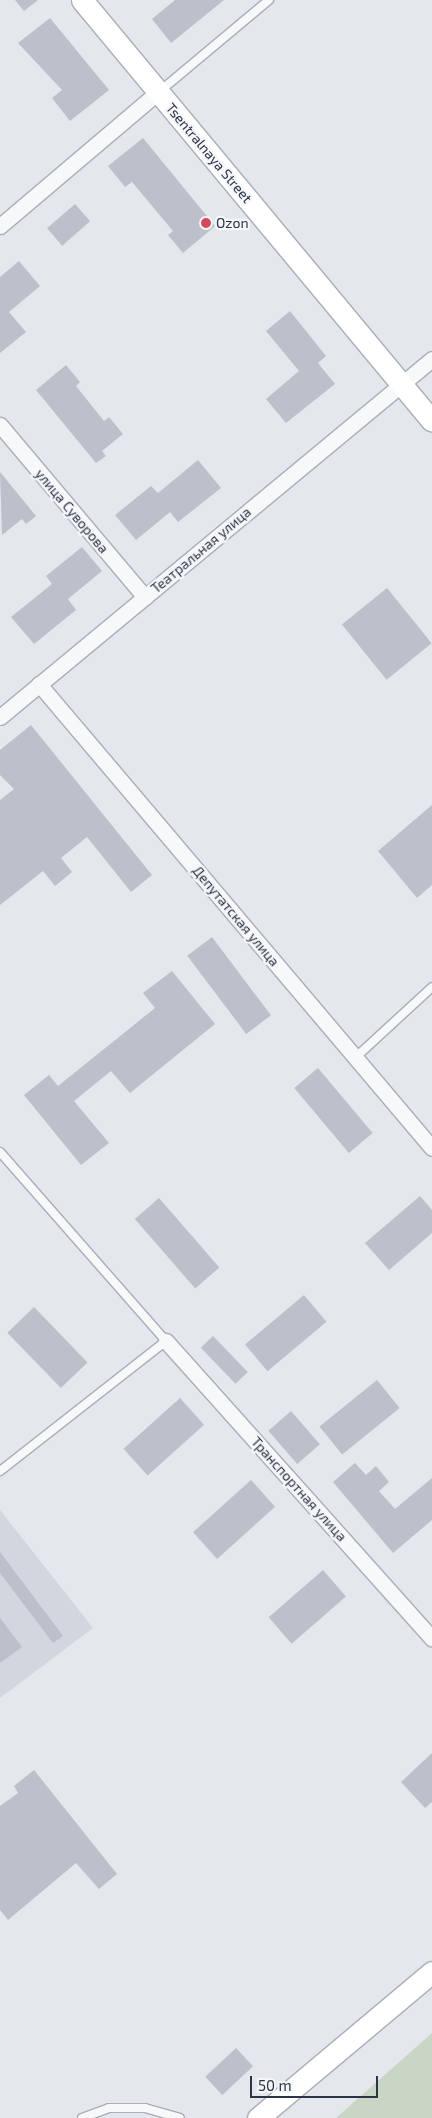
<!DOCTYPE html>
<html>
<head>
<meta charset="utf-8">
<style>
  body { margin:0 }
  #map { position:relative; width:432px; height:2118px; overflow:hidden; background:#e4e7ec; font-family:"Exo 2",sans-serif }
  div>[style] { position:absolute }
  .built>* { inset:0; background:#d2d6de }
  .green>* { inset:0; background:#c9d6c5 }
  .building>* { inset:0; background:#bbc0ca; transform-origin:0 0 }
  .roads { filter:drop-shadow(1px 0 #a9aeb7) drop-shadow(-1px 0 #a9aeb7) drop-shadow(0 1px #a9aeb7) drop-shadow(0 -1px #a9aeb7) }
  .lane>* { height:8px; margin:-4px; padding:0 4px; transform-origin:4px; border-radius:4px; background:#f7f8fa }
  .street>* { height:15px; margin:-7.5px; padding:0 7.5px; transform-origin:7.5px; border-radius:7.5px; background:#f7f8fa }
  .secondary>* { height:21px; margin:-10.5px; padding:0 10.5px; transform-origin:10.5px; border-radius:10.5px; background:#fff }
  .dots>* { width:14px; height:14px; translate:-50% -50%; box-sizing:border-box; border:2px solid #f4f6f9; border-radius:50% }
  span { translate:-50% -50%; white-space:nowrap; text-align:center; line-height:1.15; -webkit-text-stroke:4.5px #f4f6f9; paint-order:stroke }
  .street-label { font-size:14px; color:#2b3445 }
  .poi-label { font-size:14px; color:#2b3445 }
  .left { translate:0 -50%; text-align:left }
  .scale { position:absolute; left:250px; top:2076px; width:128px; height:22px; box-sizing:border-box; border:2px solid #2b3445; border-top:0; padding-left:6px; font-size:15px; line-height:18px; white-space:nowrap; color:#2b3445; -webkit-text-stroke:4px #f4f6f9; paint-order:stroke }
</style>
</head>
<body>
<div id="map">
  <div class="built">
    <i style="clip-path:polygon(0 1510px,93px 1628px,0 1698px)"></i>
  </div>
  <div class="green">
    <i style="clip-path:polygon(432px 2033px,432px 2118px,336px 2118px)"></i>
  </div>
  <div class="building">
    <i style="clip-path:polygon(15px 0,38px 0,24px 11px)"></i>
    <i style="clip-path:polygon(175px 0,224px 0,171px 43px,152px 19px)"></i>
    <i style="clip-path:polygon(50px 18px,109px 90px,70px 121px,52px 98px,62px 90px,18px 43px)"></i>
    <i style="clip-path:polygon(143px 138px,215px 226px,183px 253px,168px 235px,173px 231px,132px 182px,125px 187px,108px 166px)"></i>
    <i style="left:75px;top:204px;width:23px;height:37px;rotate:49deg"></i>
    <i style="clip-path:polygon(19px 261px,40px 286px,9px 312px,26px 332px,0 353px,0 277px)"></i>
    <i style="clip-path:polygon(290px 311px,326px 356px,318px 363px,335px 384px,286px 423px,266px 399px,299px 371px,266px 331px)"></i>
    <i style="clip-path:polygon(66px 365px,80px 382px,76px 386px,104px 421px,109px 417px,123px 434px,102px 451px,106px 456px,96px 463px,36px 390px)"></i>
    <i style="clip-path:polygon(198px 460px,221px 488px,178px 522px,170px 512px,136px 540px,115px 515px,151px 486px,158px 493px)"></i>
    <i style="clip-path:polygon(0 472px,36px 516px,26px 524px,22px 519px,2px 535px)"></i>
    <i style="clip-path:polygon(82px 547px,102px 571px,68px 599px,76px 610px,34px 644px,11px 617px,52px 584px,46px 576px)"></i>
    <i style="left:387px;top:588px;width:71px;height:58px;rotate:51deg"></i>
    <i style="clip-path:polygon(31px 725px,152px 875px,131px 892px,87px 837px,61px 858px,72px 872px,55px 886px,43px 871px,0 905px,0 800px,14px 789px,0 775px,0 750px)"></i>
    <i style="clip-path:polygon(432px 805px,432px 885px,417px 898px,378px 851px)"></i>
    <i style="left:212px;top:937px;width:98px;height:31px;rotate:53deg"></i>
    <i style="clip-path:polygon(172px 971px,215px 1024px,130px 1093px,111px 1071px,74px 1101px,109px 1143px,81px 1165px,24px 1095px,49px 1075px,58px 1086px,155px 1008px,143px 993px)"></i>
    <i style="left:318px;top:1068px;width:85px;height:31px;rotate:50deg"></i>
    <i style="clip-path:polygon(420px 1196px,432px 1210px,432px 1233px,389px 1270px,365px 1243px)"></i>
    <i style="left:159px;top:1198px;width:92px;height:32px;rotate:49deg"></i>
    <i style="left:304px;top:1295px;width:35px;height:77px;rotate:50deg"></i>
    <i style="left:34px;top:1307px;width:77px;height:37px;rotate:46deg"></i>
    <i style="left:213px;top:1336px;width:50px;height:17px;rotate:46deg"></i>
    <i style="left:377px;top:1380px;width:36px;height:74px;rotate:51deg"></i>
    <i style="left:180px;top:1398px;width:36px;height:76px;rotate:48deg"></i>
    <i style="left:291px;top:1411px;width:44px;height:30px;rotate:49deg"></i>
    <i style="clip-path:polygon(355px 1463px,366px 1475px,376px 1466px,389px 1482px,379px 1491px,395px 1509px,432px 1478px,432px 1520px,393px 1553px,333px 1482px)"></i>
    <i style="left:251px;top:1480px;width:36px;height:78px;rotate:48deg"></i>
    <i style="clip-path:polygon(0 1552px,63px 1636px,53px 1643px,0 1573px)"></i>
    <i style="left:323px;top:1570px;width:35px;height:72px;rotate:49deg"></i>
    <i style="clip-path:polygon(0 1618px,22px 1647px,0 1663px)"></i>
    <i style="clip-path:polygon(432px 1753px,432px 1802px,425px 1808px,401px 1782px)"></i>
    <i style="clip-path:polygon(34px 1770px,117px 1874px,99px 1889px,76px 1863px,8px 1920px,0 1910px,0 1806px,18px 1793px,14px 1786px)"></i>
    <i style="left:236px;top:2048px;width:25px;height:42px;rotate:47deg"></i>
  </div>
  <div class="roads">
    <div class="lane">
      <i style="left:160px;top:91px;width:142px;rotate:-39.9deg"></i>
      <i style="left:356px;top:1057px;width:103px;rotate:-42.6deg"></i>
      <i style="left:0;top:1152px;width:252px;rotate:48.7deg"></i>
      <i style="left:166px;top:1341px;width:211px;rotate:141.9deg"></i>
      <i style="left:82px;top:2118px;width:29px;rotate:-20deg"></i>
      <i style="left:109px;top:2108px;width:36px"></i>
      <i style="left:145px;top:2108px;width:36px;rotate:16deg"></i>
    </div>
    <div class="street">
      <i style="left:0;top:226px;width:207px;rotate:-40.3deg"></i>
      <i style="left:0;top:425px;width:225px;rotate:49.9deg"></i>
      <i style="left:39px;top:684px;width:608px;rotate:49.74deg"></i>
      <i style="left:0;top:717px;width:561px;rotate:-39.65deg"></i>
      <i style="left:166px;top:1341px;width:399px;rotate:48.2deg"></i>
    </div>
    <div class="secondary">
      <i style="left:82px;top:0;width:547px;rotate:50.26deg"></i>
      <i style="left:258px;top:2118px;width:227px;rotate:-40deg"></i>
    </div>
  </div>
  <div class="dots">
    <i style="left:206px;top:223px;background:#d1495b"></i>
  </div>
  <div class="street-label">
    <span style="left:209px;top:153px;rotate:50deg">Tsentralnaya Street</span>
    <span style="left:72px;top:511px;rotate:50deg">улица Суворова</span>
    <span style="left:201px;top:550px;rotate:-40deg">Театральная улица</span>
    <span style="left:236px;top:916px;rotate:50deg">Депутатская улица</span>
    <span style="left:299px;top:1489px;rotate:48deg">Транспортная улица</span>
  </div>
  <div class="poi-label">
    <span class="left" style="left:216px;top:223px">Ozon</span>
  </div>
  <div class="scale">50 m</div>
</div>
</body>
</html>
